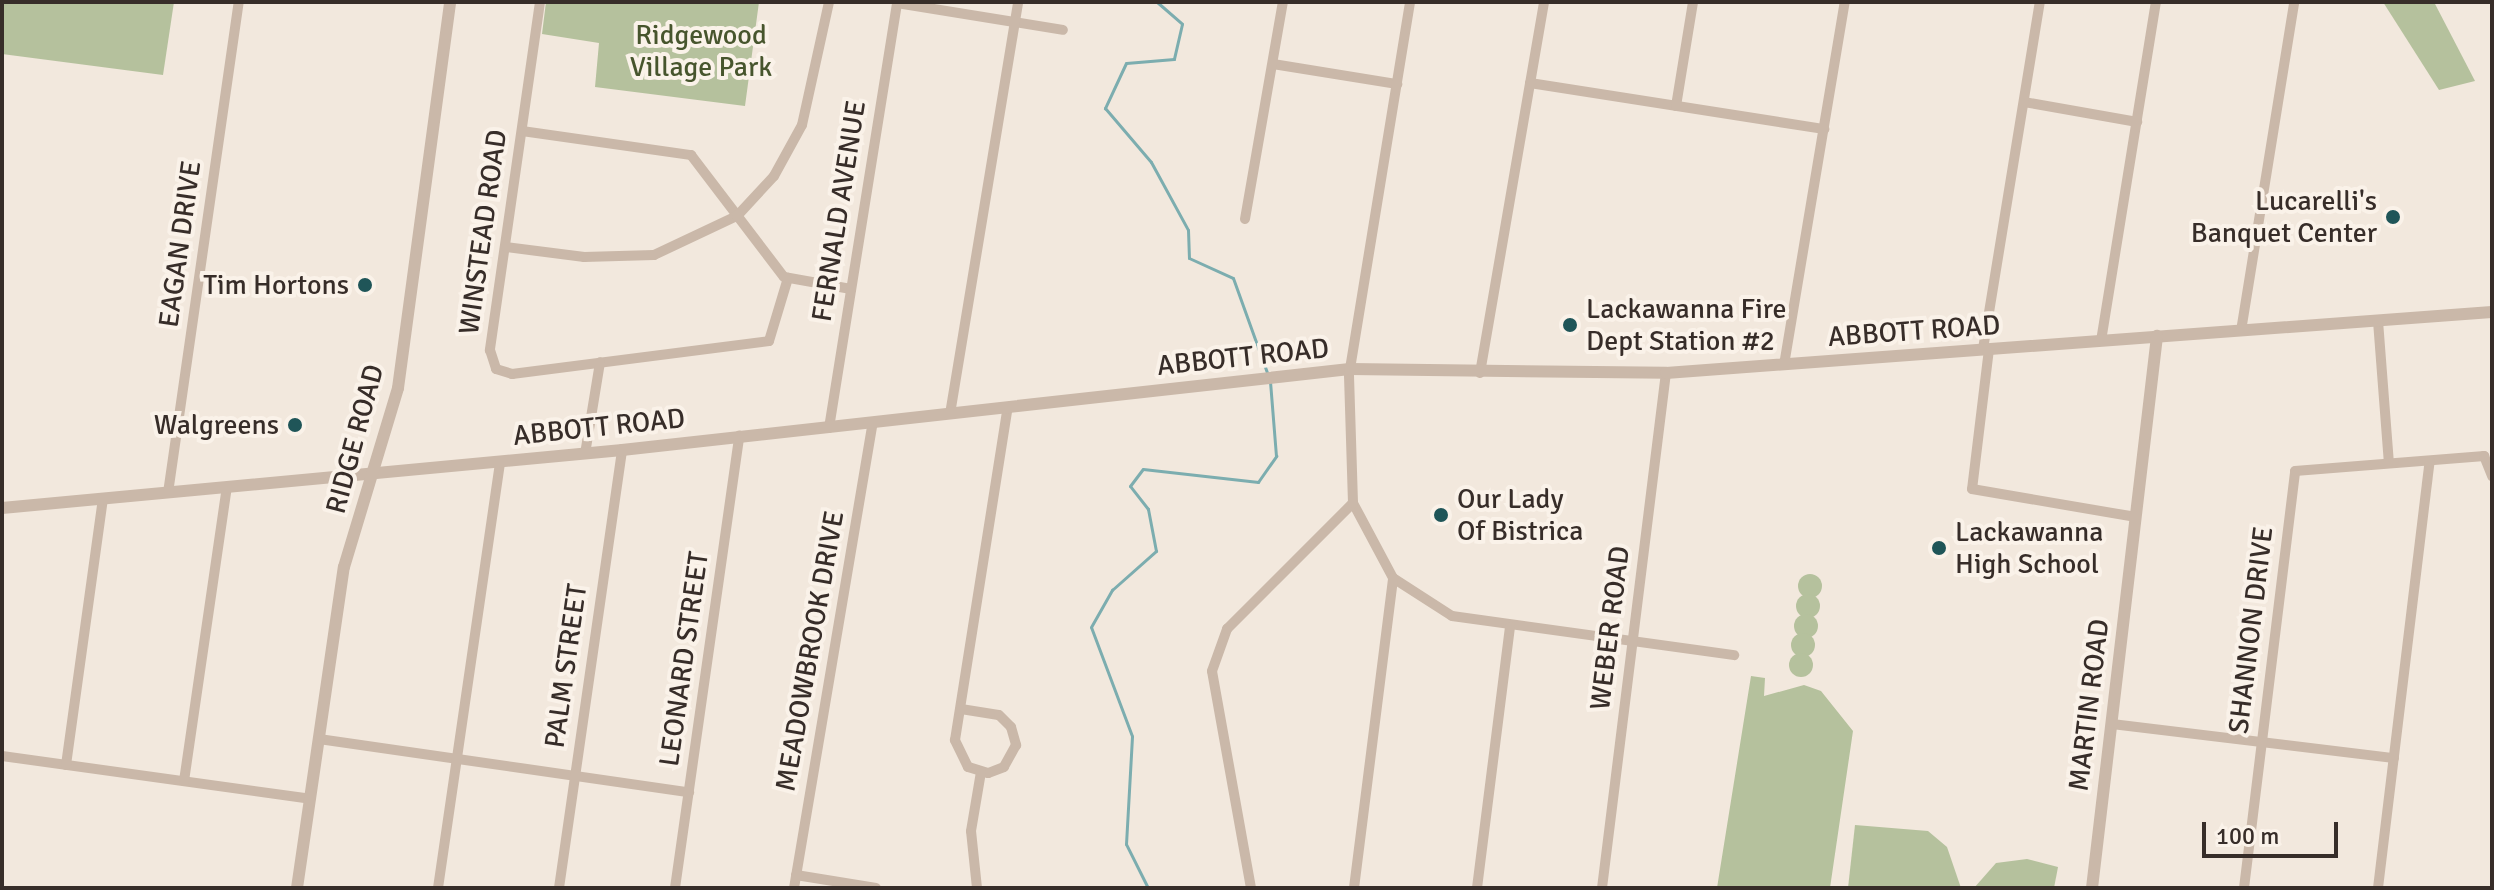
<!DOCTYPE html>
<html>
<head>
<meta charset="utf-8">
<style>
  body { margin:0 }
  #map { position:relative; width:2494px; height:890px; overflow:hidden; background:#f2e8dd; font-family:Signika,sans-serif }
  div>[style] { position:absolute }
  .green>* { inset:0; background:#b5c19d }
  .round { border-radius:50% }
  .stream>* { height:3px; margin:-1.5px; padding:0 1.5px; transform-origin:1.5px; border-radius:1.5px; background:#7cadaf }
  .minor>* { height:10px; margin:-5px; padding:0 5px; transform-origin:5px; border-radius:5px; background:#cab8a9 }
  .tertiary>* { height:12px; margin:-6px; padding:0 6px; transform-origin:6px; border-radius:6px; background:#cab8a9 }
  .dots>* { width:22px; height:22px; translate:-50% -50%; box-sizing:border-box; border:4px solid #faf2e9; border-radius:50% }
  span { translate:-50% -50%; white-space:nowrap; text-align:center; line-height:1.15; -webkit-text-stroke:8px #faf2e9; paint-order:stroke }
  .park-label { font-size:28px; color:#47552d }
  .poi-label { font-size:28px; color:#372d29 }
  .right { translate:-100% -50%; text-align:right }
  .left { translate:0 -50%; text-align:left }
  .street-label { font-size:28px; color:#372d29 }
  .frame { position:absolute; inset:0; border:4px solid #372d29; pointer-events:none }
  .scale { position:absolute; left:2202px; top:822px; width:136px; height:36px; box-sizing:border-box; border:4px solid #372d29; border-top:0; padding-left:10px; font-size:24px; line-height:28px; white-space:nowrap; color:#372d29; -webkit-text-stroke:6px #faf2e9; paint-order:stroke }
</style>
</head>
<body>
<div id="map">
  <div class="green">
    <i style="clip-path:polygon(2px 2px,174px 2px,163px 75px,2px 54px)"></i>
    <i style="clip-path:polygon(546px 2px,759px 2px,745px 106px,595px 87px,599px 43px,542px 34px)"></i>
    <i style="clip-path:polygon(2383px 2px,2434px 2px,2475px 81px,2439px 90px)"></i>
    <i class="round" style="left:1798px;top:574px;width:24px;height:24px"></i>
    <i class="round" style="left:1796px;top:594px;width:24px;height:24px"></i>
    <i class="round" style="left:1794px;top:614px;width:24px;height:24px"></i>
    <i class="round" style="left:1791px;top:633px;width:24px;height:24px"></i>
    <i class="round" style="left:1789px;top:653px;width:24px;height:24px"></i>
    <i style="clip-path:polygon(1751px 676px,1765px 678px,1764px 696px,1804px 685px,1821px 691px,1853px 731px,1830px 888px,1717px 888px)"></i>
    <i style="clip-path:polygon(1855px 825px,1928px 831px,1947px 847px,1961px 888px,1848px 888px)"></i>
    <i style="clip-path:polygon(2027px 859px,2058px 867px,2054px 888px,1974px 888px,1996px 863px)"></i>
  </div>
  <div class="stream">
    <i style="left:1157px;top:2px;width:33px;rotate:41deg"></i>
    <i style="left:1182px;top:24px;width:36px;rotate:103deg"></i>
    <i style="left:1174px;top:59px;width:48px;rotate:175.2deg"></i>
    <i style="left:1126px;top:63px;width:50px;rotate:115deg"></i>
    <i style="left:1105px;top:108px;width:71px;rotate:49.6deg"></i>
    <i style="left:1151px;top:162px;width:77px;rotate:61.4deg"></i>
    <i style="left:1188px;top:230px;width:28px;rotate:88deg"></i>
    <i style="left:1189px;top:258px;width:48px;rotate:24.4deg"></i>
    <i style="left:1233px;top:278px;width:103px;rotate:70.2deg"></i>
    <i style="left:1148px;top:888px;width:49px;rotate:-116.6deg"></i>
    <i style="left:1126px;top:844px;width:108px;rotate:-86.8deg"></i>
    <i style="left:1132px;top:736px;width:116px;rotate:-110.6deg"></i>
    <i style="left:1091px;top:627px;width:43px;rotate:-60.4deg"></i>
    <i style="left:1112px;top:590px;width:59px;rotate:-41.6deg"></i>
    <i style="left:1156px;top:551px;width:43px;rotate:-100.8deg"></i>
    <i style="left:1148px;top:509px;width:29px;rotate:-128deg"></i>
    <i style="left:1130px;top:486px;width:21px;rotate:-53deg"></i>
    <i style="left:1143px;top:469px;width:116px;rotate:6.4deg"></i>
    <i style="left:1258px;top:482px;width:32px;rotate:-55deg"></i>
    <i style="left:1276px;top:456px;width:74px;rotate:-94.6deg"></i>
  </div>
  <div class="minor">
    <i style="left:540px;top:2px;width:352px;rotate:98.2deg"></i>
    <i style="left:490px;top:350px;width:20px;rotate:72deg"></i>
    <i style="left:496px;top:369px;width:17px;rotate:17deg"></i>
    <i style="left:512px;top:374px;width:259px;rotate:-7.3deg"></i>
    <i style="left:769px;top:341px;width:66px;rotate:-73.2deg"></i>
    <i style="left:897px;top:3px;width:168px;rotate:9.2deg"></i>
    <i style="left:1273px;top:64px;width:126px;rotate:9.2deg"></i>
    <i style="left:1530px;top:83px;width:298px;rotate:8.9deg"></i>
    <i style="left:2024px;top:102px;width:115px;rotate:10deg"></i>
    <i style="left:1676px;top:106px;width:105px;rotate:-80.7deg"></i>
    <i style="left:522px;top:131px;width:171px;rotate:8.1deg"></i>
    <i style="left:691px;top:155px;width:153px;rotate:52.7deg"></i>
    <i style="left:784px;top:277px;width:68px;rotate:10.2deg"></i>
    <i style="left:1245px;top:219px;width:220px;rotate:-80.1deg"></i>
    <i style="left:506px;top:247px;width:79px;rotate:7.3deg"></i>
    <i style="left:584px;top:257px;width:70px;rotate:-1.6deg"></i>
    <i style="left:654px;top:255px;width:92px;rotate:-25.2deg"></i>
    <i style="left:737px;top:216px;width:54px;rotate:-47.2deg"></i>
    <i style="left:774px;top:176px;width:58px;rotate:-61.2deg"></i>
    <i style="left:802px;top:125px;width:126px;rotate:-77.6deg"></i>
    <i style="left:2378px;top:321px;width:142px;rotate:85.6deg"></i>
    <i style="left:2241px;top:331px;width:333px;rotate:-80.8deg"></i>
    <i style="left:2101px;top:341px;width:343px;rotate:-80.8deg"></i>
    <i style="left:1983px;top:349px;width:352px;rotate:-80.7deg"></i>
    <i style="left:1989px;top:349px;width:141px;rotate:96.9deg"></i>
    <i style="left:1972px;top:489px;width:165px;rotate:9.7deg"></i>
    <i style="left:1784px;top:365px;width:368px;rotate:-80.5deg"></i>
    <i style="left:1480px;top:373px;width:376px;rotate:-80.2deg"></i>
    <i style="left:950px;top:414px;width:418px;rotate:-80.6deg"></i>
    <i style="left:829px;top:428px;width:431px;rotate:-80.9deg"></i>
    <i style="left:585px;top:454px;width:93px;rotate:-80.7deg"></i>
    <i style="left:168px;top:493px;width:496px;rotate:-81.8deg"></i>
    <i style="left:1353px;top:503px;width:85px;rotate:61.9deg"></i>
    <i style="left:1393px;top:578px;width:70px;rotate:32.8deg"></i>
    <i style="left:1452px;top:616px;width:285px;rotate:7.9deg"></i>
    <i style="left:961px;top:709px;width:38px;rotate:9deg"></i>
    <i style="left:999px;top:715px;width:17px;rotate:45deg"></i>
    <i style="left:1011px;top:727px;width:19px;rotate:74deg"></i>
    <i style="left:1016px;top:745px;width:25px;rotate:119deg"></i>
    <i style="left:1004px;top:767px;width:17px;rotate:159deg"></i>
    <i style="left:988px;top:773px;width:21px;rotate:-163deg"></i>
    <i style="left:968px;top:767px;width:30px;rotate:-116deg"></i>
    <i style="left:955px;top:740px;width:337px;rotate:-81deg"></i>
    <i style="left:2112px;top:724px;width:284px;rotate:6.9deg"></i>
    <i style="left:319px;top:739px;width:374px;rotate:8.2deg"></i>
    <i style="left:2px;top:756px;width:311px;rotate:7.9deg"></i>
    <i style="left:66px;top:765px;width:269px;rotate:-82.1deg"></i>
    <i style="left:184px;top:781px;width:297px;rotate:-81.7deg"></i>
    <i style="left:796px;top:875px;width:81px;rotate:9.2deg"></i>
    <i style="left:438px;top:888px;width:430px;rotate:-81.7deg"></i>
    <i style="left:559px;top:888px;width:443px;rotate:-81.8deg"></i>
    <i style="left:675px;top:888px;width:457px;rotate:-81.9deg"></i>
    <i style="left:794px;top:888px;width:472px;rotate:-80.4deg"></i>
    <i style="left:977px;top:888px;width:57px;rotate:-96deg"></i>
    <i style="left:971px;top:831px;width:60px;rotate:-80.4deg"></i>
    <i style="left:1251px;top:888px;width:220px;rotate:-100.2deg"></i>
    <i style="left:1212px;top:671px;width:45px;rotate:-70.3deg"></i>
    <i style="left:1227px;top:629px;width:178px;rotate:-45deg"></i>
    <i style="left:1353px;top:503px;width:128px;rotate:-91.8deg"></i>
    <i style="left:1349px;top:375px;width:378px;rotate:-80.7deg"></i>
    <i style="left:1354px;top:888px;width:312px;rotate:-82.8deg"></i>
    <i style="left:1477px;top:888px;width:263px;rotate:-82.8deg"></i>
    <i style="left:1602px;top:888px;width:519px;rotate:-82.92deg"></i>
    <i style="left:2244px;top:888px;width:420px;rotate:-83deg"></i>
    <i style="left:2295px;top:471px;width:190px;rotate:-4.5deg"></i>
    <i style="left:2484px;top:456px;width:22px;rotate:68deg"></i>
    <i style="left:2378px;top:888px;width:430px;rotate:-83.1deg"></i>
  </div>
  <div class="tertiary">
    <i style="left:2px;top:508px;width:623px;rotate:-5.34deg"></i>
    <i style="left:622px;top:450px;width:732px;rotate:-6.35deg"></i>
    <i style="left:1350px;top:369px;width:316px;rotate:0.7deg"></i>
    <i style="left:1666px;top:373px;width:828px;rotate:-4.22deg"></i>
    <i style="left:297px;top:888px;width:324px;rotate:-81.7deg"></i>
    <i style="left:344px;top:567px;width:187px;rotate:-73.2deg"></i>
    <i style="left:398px;top:388px;width:389px;rotate:-82.3deg"></i>
    <i style="left:2092px;top:888px;width:556px;rotate:-83.28deg"></i>
  </div>
  <div class="dots">
    <i style="left:2393px;top:217px;background:#1f5558"></i>
    <i style="left:365px;top:285px;background:#1f5558"></i>
    <i style="left:1570px;top:325px;background:#1f5558"></i>
    <i style="left:295px;top:425px;background:#1f5558"></i>
    <i style="left:1441px;top:515px;background:#1f5558"></i>
    <i style="left:1939px;top:548px;background:#1f5558"></i>
  </div>
  <div class="park-label">
    <span style="left:701px;top:51px">Ridgewood<br>Village Park</span>
  </div>
  <div class="poi-label">
    <span class="right" style="left:2377px;top:217px">Lucarelli's<br>Banquet Center</span>
    <span class="right" style="left:349px;top:285px">Tim Hortons</span>
    <span class="left" style="left:1586px;top:325px">Lackawanna Fire<br>Dept Station #2</span>
    <span class="right" style="left:279px;top:425px">Walgreens</span>
    <span class="left" style="left:1457px;top:515px">Our Lady<br>Of Bistrica</span>
    <span class="left" style="left:1955px;top:548px">Lackawanna<br>High School</span>
  </div>
  <div class="street-label">
    <span style="left:839px;top:211px;rotate:-81deg">FERNALD AVENUE</span>
    <span style="left:483px;top:232px;rotate:-82deg">WINSTEAD ROAD</span>
    <span style="left:180px;top:244px;rotate:-82deg">EAGAN DRIVE</span>
    <span style="left:1914px;top:331px;rotate:-4deg">ABBOTT ROAD</span>
    <span style="left:1243px;top:357px;rotate:-6deg">ABBOTT ROAD</span>
    <span style="left:599px;top:427px;rotate:-6deg">ABBOTT ROAD</span>
    <span style="left:355px;top:439px;rotate:-75deg">RIDGE ROAD</span>
    <span style="left:1610px;top:628px;rotate:-83deg">WEBER ROAD</span>
    <span style="left:2251px;top:630px;rotate:-83deg">SHANNON DRIVE</span>
    <span style="left:810px;top:651px;rotate:-80deg">MEADOWBROOK DRIVE</span>
    <span style="left:684px;top:659px;rotate:-82deg">LEONARD STREET</span>
    <span style="left:566px;top:666px;rotate:-82deg">PALM STREET</span>
    <span style="left:2089px;top:705px;rotate:-83deg">MARTIN ROAD</span>
  </div>
  <div class="frame"></div>
  <div class="scale">100 m</div>
</div>
</body>
</html>
